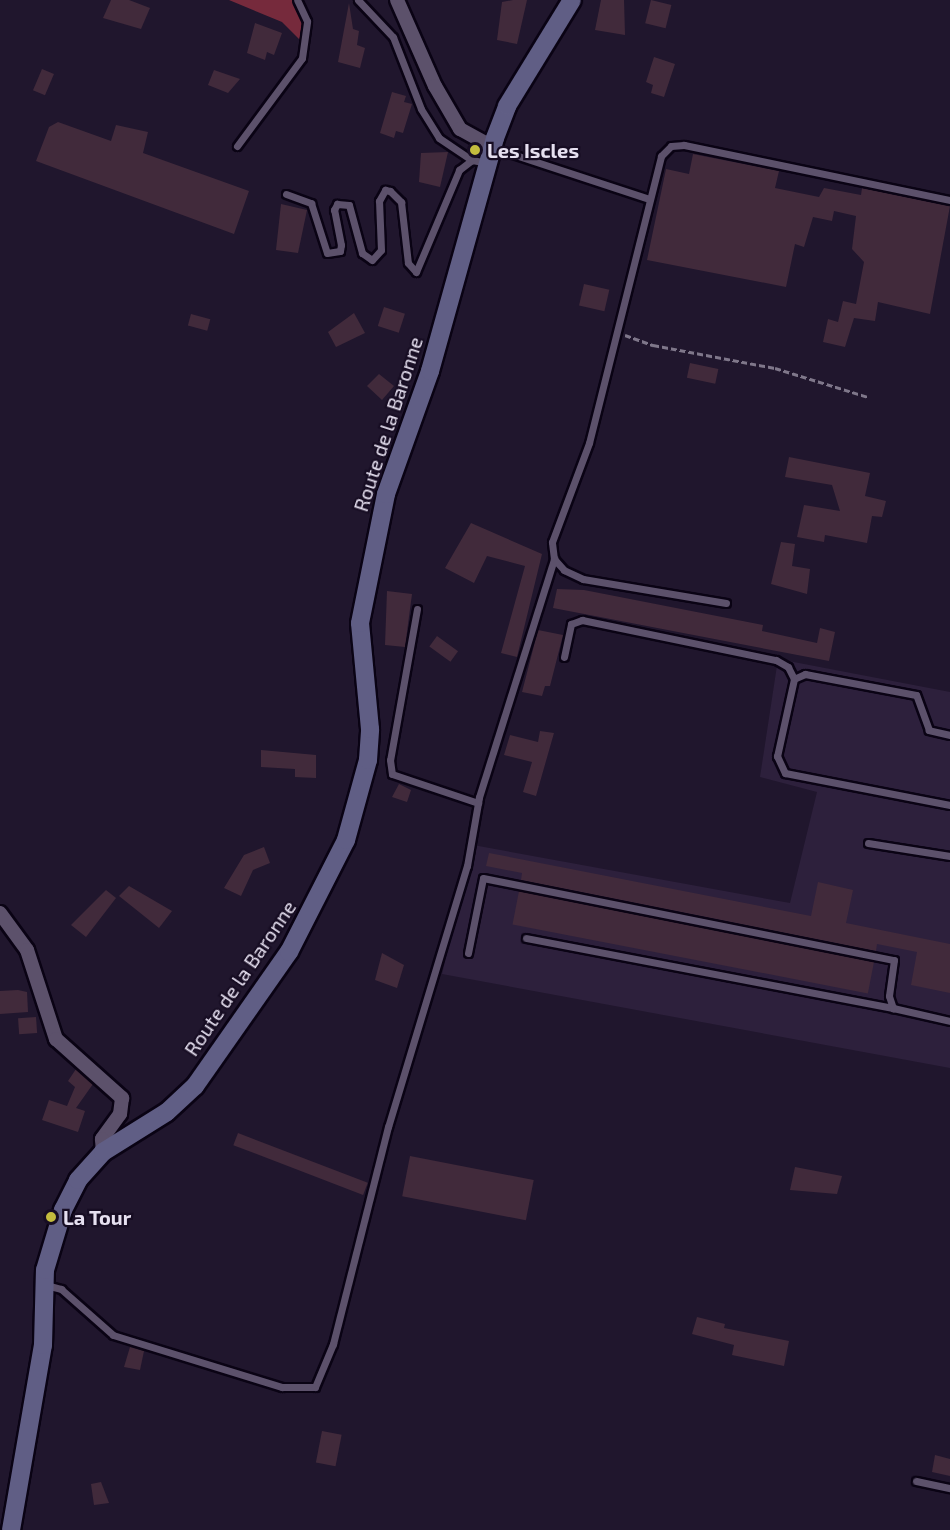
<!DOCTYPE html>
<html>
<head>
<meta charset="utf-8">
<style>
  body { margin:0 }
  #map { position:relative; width:950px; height:1530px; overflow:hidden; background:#20162d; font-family:"Exo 2",sans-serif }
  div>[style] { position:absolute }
  .built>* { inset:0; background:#2d203c }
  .forest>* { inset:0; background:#762a3c }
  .building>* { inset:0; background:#412a3b; transform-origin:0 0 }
  .path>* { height:3px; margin-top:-1.5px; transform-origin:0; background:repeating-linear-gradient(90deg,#7f778a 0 6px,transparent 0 9px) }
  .roads { filter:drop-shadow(2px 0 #0a0314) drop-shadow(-2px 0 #0a0314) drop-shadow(0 2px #0a0314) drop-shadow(0 -2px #0a0314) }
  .service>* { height:7px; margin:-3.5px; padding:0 3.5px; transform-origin:3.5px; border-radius:3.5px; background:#5c516b }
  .minor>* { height:14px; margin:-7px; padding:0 7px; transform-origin:7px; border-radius:7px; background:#5c516b }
  .secondary>* { height:18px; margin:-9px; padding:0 9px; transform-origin:9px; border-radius:9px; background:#605e85 }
  .dots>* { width:16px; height:16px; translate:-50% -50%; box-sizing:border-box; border:3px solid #170d23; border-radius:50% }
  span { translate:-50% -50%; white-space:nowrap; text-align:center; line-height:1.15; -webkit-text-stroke:4.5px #170d23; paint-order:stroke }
  .poi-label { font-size:20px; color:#e6e0f0; font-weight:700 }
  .left { translate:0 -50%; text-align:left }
  .street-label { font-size:20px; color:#e6e0f0 }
</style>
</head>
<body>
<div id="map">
  <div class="built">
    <i style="clip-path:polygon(778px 659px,950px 692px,950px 1068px,442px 974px,473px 845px,790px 903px,817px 792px,760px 777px)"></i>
  </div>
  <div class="forest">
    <i style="clip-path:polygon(229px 0,295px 0,302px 11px,303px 43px,282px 22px)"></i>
  </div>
  <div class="building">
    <i style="clip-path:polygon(111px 0,129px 0,150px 8px,141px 29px,103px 18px)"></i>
    <i style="clip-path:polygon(513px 0,527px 0,517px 44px,497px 40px,502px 2px)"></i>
    <i style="clip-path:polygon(601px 0,624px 0,625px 35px,595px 30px)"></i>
    <i style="left:651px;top:0;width:21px;height:24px;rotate:14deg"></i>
    <i style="clip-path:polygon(349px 3px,353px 29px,359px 31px,357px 45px,365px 48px,360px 68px,338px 62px)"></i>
    <i style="clip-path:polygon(255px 23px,282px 33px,274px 55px,267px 52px,265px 60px,247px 53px)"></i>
    <i style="clip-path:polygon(654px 57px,675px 64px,664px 97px,651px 93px,653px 85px,646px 82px)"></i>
    <i style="left:42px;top:69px;width:13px;height:23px;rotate:23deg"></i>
    <i style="clip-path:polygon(214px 70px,240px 79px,228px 93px,208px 85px)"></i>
    <i style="clip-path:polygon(392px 92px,406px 96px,404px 102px,412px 104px,403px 133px,396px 131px,394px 138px,380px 133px)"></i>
    <i style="clip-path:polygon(58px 122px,111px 141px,116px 125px,148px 132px,143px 153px,249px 191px,234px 234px,36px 161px,49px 127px)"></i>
    <i style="clip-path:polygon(448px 152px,440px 187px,419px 182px,421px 153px)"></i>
    <i style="clip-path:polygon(693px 154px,779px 171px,775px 188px,819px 197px,824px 188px,861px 195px,862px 188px,950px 206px,930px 314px,878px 302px,875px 321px,854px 318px,845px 347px,823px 342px,828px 319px,838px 322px,843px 301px,856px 304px,864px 262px,852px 249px,856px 216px,834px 211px,832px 221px,813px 217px,804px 247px,795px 244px,786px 287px,647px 260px,666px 169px,689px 174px)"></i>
    <i style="clip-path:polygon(281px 204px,307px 210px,298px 253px,276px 250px)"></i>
    <i style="left:584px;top:284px;width:26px;height:22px;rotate:13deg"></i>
    <i style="left:384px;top:307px;width:22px;height:20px;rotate:18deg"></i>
    <i style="clip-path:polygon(354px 313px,365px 333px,336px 347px,328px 332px)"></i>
    <i style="left:191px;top:314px;width:20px;height:12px;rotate:15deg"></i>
    <i style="left:690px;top:363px;width:29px;height:15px;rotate:12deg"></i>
    <i style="clip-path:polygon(379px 374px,394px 386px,382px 400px,367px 386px)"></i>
    <i style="clip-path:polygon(789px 457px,870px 473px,865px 496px,886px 501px,882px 517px,872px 516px,867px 543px,825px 535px,824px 542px,797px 537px,804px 505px,840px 511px,832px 485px,785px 477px)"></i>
    <i style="clip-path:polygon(471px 523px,542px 554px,517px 657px,501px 653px,525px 566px,487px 556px,474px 583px,445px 568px)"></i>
    <i style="clip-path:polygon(781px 542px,795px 544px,792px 566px,810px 569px,807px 594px,771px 584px)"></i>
    <i style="clip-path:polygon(557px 589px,584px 590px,763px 625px,762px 631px,817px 643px,820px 628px,835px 632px,829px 661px,553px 608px)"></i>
    <i style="clip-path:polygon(387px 591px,412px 594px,405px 647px,385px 645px)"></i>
    <i style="clip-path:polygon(538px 630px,563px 635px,550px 686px,545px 686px,542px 696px,522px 692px)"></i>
    <i style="left:437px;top:636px;width:26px;height:13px;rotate:36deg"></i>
    <i style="clip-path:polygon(540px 731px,554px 733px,536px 796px,523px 792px,532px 762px,504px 755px,510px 735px,538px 742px)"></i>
    <i style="clip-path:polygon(261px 750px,316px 755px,316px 778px,295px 777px,295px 769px,261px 767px)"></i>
    <i style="clip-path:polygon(399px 784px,411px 790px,407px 802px,392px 797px)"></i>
    <i style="clip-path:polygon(264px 847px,270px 863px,253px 870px,241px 896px,224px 888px,244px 855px)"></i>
    <i style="clip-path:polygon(489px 853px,811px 916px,818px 882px,853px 890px,846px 923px,950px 944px,950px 993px,911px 985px,917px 952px,877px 944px,876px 951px,521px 880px,522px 873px,486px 866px)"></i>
    <i style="clip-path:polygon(129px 886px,172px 911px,159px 928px,119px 896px)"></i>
    <i style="clip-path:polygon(106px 890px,116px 898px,86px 937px,71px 925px)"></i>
    <i style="left:519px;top:891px;width:362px;height:34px;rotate:11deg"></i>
    <i style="clip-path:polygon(382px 953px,404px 965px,397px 988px,375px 980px)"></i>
    <i style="clip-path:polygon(18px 990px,27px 992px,28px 1012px,0 1014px,0 991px)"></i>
    <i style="left:36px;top:1017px;width:16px;height:18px;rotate:86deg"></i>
    <i style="clip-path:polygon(76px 1069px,93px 1084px,76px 1108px,85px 1111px,78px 1132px,42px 1120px,49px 1100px,67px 1106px,75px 1087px,68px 1081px)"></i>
    <i style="left:238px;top:1133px;width:139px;height:13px;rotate:21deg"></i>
    <i style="left:410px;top:1156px;width:126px;height:41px;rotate:11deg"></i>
    <i style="clip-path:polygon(795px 1167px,842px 1176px,837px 1194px,790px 1190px)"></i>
    <i style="clip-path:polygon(697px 1317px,725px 1324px,724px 1328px,789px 1341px,784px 1366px,732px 1355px,734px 1345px,692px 1334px)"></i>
    <i style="clip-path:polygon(130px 1347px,144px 1351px,140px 1370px,124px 1367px)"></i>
    <i style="left:322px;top:1431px;width:20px;height:32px;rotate:11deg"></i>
    <i style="clip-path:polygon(935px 1455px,950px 1459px,950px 1476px,932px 1472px)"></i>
    <i style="clip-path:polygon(101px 1482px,109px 1503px,94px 1505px,91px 1484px)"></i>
  </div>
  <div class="path">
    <i style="left:625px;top:335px;width:30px;rotate:20deg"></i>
    <i style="left:653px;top:345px;width:124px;rotate:10.7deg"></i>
    <i style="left:775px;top:368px;width:97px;rotate:17.3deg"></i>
  </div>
  <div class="roads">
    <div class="service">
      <i style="left:358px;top:0;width:51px;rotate:46.6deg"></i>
      <i style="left:393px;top:37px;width:77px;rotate:68.7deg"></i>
      <i style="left:421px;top:109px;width:34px;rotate:58deg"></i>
      <i style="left:439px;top:138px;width:40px;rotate:34deg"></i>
      <i style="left:237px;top:146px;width:109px;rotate:-53.5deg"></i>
      <i style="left:302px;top:58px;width:37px;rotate:-82deg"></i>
      <i style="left:307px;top:21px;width:23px;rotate:-115deg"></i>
      <i style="left:494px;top:148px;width:163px;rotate:18.2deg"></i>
      <i style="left:286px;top:194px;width:27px;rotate:20deg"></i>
      <i style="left:311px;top:203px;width:52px;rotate:72.3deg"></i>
      <i style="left:327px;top:253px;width:13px;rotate:-9deg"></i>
      <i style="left:340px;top:251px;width:6px;rotate:-81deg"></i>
      <i style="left:341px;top:245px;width:36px;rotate:-101deg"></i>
      <i style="left:334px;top:210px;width:7px;rotate:-63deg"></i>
      <i style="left:337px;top:204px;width:12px;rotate:5deg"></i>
      <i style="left:349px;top:205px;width:50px;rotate:74.8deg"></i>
      <i style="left:362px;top:253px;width:12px;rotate:35deg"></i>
      <i style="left:372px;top:260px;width:13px;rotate:-48deg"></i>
      <i style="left:381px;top:250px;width:49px;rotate:-92.3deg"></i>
      <i style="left:379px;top:201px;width:13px;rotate:-61deg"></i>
      <i style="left:385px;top:190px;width:5px;rotate:11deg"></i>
      <i style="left:390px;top:191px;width:16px;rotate:45deg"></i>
      <i style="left:401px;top:202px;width:61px;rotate:83.5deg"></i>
      <i style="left:408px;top:263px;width:12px;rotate:48deg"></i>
      <i style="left:416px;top:272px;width:111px;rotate:-67.1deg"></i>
      <i style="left:459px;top:170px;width:16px;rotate:-38deg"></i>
      <i style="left:472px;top:160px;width:15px;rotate:11deg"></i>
      <i style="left:726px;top:603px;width:145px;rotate:-170.5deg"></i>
      <i style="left:583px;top:579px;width:21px;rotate:-155deg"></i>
      <i style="left:564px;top:570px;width:15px;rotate:-132deg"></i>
      <i style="left:554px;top:559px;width:17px;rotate:-97deg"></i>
      <i style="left:552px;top:542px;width:106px;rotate:-69.5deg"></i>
      <i style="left:589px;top:443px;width:296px;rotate:-75.9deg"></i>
      <i style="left:661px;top:156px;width:14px;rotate:-45deg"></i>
      <i style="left:671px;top:146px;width:13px;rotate:-4deg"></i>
      <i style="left:684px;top:145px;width:272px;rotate:11.7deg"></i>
      <i style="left:417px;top:609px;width:153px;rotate:100.1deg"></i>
      <i style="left:390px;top:760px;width:14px;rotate:82deg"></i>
      <i style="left:392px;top:774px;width:91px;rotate:18.6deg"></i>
      <i style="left:564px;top:657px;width:34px;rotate:-78deg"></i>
      <i style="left:571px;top:624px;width:12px;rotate:-20deg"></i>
      <i style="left:582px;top:620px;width:198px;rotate:11.7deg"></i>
      <i style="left:776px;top:660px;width:14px;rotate:30deg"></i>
      <i style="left:788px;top:667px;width:13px;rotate:63deg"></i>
      <i style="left:950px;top:735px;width:22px;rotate:-167deg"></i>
      <i style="left:929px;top:730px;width:37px;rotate:-110deg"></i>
      <i style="left:916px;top:695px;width:113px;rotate:-169.3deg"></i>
      <i style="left:805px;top:674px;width:12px;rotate:156deg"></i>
      <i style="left:794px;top:679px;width:79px;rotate:102.4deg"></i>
      <i style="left:777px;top:756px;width:19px;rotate:65deg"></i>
      <i style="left:785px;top:773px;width:168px;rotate:11deg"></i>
      <i style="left:868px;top:843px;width:83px;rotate:9deg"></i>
      <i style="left:526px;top:938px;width:374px;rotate:10.8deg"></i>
      <i style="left:468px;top:953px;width:76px;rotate:-78.7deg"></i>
      <i style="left:483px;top:878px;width:419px;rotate:11.3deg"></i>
      <i style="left:894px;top:960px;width:36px;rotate:98deg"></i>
      <i style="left:889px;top:996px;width:13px;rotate:72deg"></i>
      <i style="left:893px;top:1008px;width:58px;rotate:12.8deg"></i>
      <i style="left:46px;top:1285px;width:16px;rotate:15deg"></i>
      <i style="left:61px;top:1289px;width:69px;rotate:41.5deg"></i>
      <i style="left:113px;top:1335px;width:177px;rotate:17.1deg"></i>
      <i style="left:282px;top:1387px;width:33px"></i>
      <i style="left:315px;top:1387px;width:47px;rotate:-67.3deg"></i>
      <i style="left:333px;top:1344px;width:224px;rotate:-75.8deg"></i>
      <i style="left:388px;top:1127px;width:273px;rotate:-73.2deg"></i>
      <i style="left:467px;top:866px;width:70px;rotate:-80.1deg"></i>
      <i style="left:479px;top:797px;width:250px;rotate:-72.5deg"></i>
      <i style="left:916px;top:1481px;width:35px;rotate:12deg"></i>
    </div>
    <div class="minor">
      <i style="left:397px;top:0;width:94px;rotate:66.2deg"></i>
      <i style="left:435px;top:86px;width:50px;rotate:59.8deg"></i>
      <i style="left:460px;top:129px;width:37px;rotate:29deg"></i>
      <i style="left:0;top:913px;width:46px;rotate:53.9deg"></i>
      <i style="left:27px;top:950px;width:94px;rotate:72deg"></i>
      <i style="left:56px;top:1039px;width:89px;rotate:41.8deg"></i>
      <i style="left:122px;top:1098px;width:16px;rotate:97deg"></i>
      <i style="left:120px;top:1114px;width:31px;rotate:126deg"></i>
      <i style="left:102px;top:1139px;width:13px;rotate:86deg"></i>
    </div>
    <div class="secondary">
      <i style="left:11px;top:1530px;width:188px;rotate:-80.2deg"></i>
      <i style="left:43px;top:1345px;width:75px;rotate:-88.5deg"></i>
      <i style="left:45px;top:1270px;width:63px;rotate:-73.3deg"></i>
      <i style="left:63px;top:1210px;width:34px;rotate:-63deg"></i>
      <i style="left:78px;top:1180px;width:38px;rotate:-48deg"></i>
      <i style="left:103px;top:1152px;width:75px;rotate:-32deg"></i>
      <i style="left:167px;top:1112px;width:38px;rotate:-43deg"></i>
      <i style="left:195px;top:1086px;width:164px;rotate:-55deg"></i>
      <i style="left:289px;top:952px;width:126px;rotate:-63deg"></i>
      <i style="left:346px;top:840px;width:83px;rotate:-74.6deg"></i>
      <i style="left:368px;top:760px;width:31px;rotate:-86deg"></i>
      <i style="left:370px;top:729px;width:106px;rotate:-95.4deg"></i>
      <i style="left:360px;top:623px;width:132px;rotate:-78.6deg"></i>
      <i style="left:386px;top:494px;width:131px;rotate:-70.3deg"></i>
      <i style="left:430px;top:371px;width:242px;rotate:-74.4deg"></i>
      <i style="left:495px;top:138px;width:34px;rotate:-69deg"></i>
      <i style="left:507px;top:106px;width:124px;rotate:-58.5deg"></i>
    </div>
  </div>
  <div class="dots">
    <i style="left:475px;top:150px;background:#c4bc3e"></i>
    <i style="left:51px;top:1217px;background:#c4bc3e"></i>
  </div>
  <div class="poi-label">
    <span class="left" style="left:487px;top:150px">Les Iscles</span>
    <span class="left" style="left:63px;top:1217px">La Tour</span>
  </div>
  <div class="street-label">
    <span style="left:388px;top:424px;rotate:-72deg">Route de la Baronne</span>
    <span style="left:240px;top:978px;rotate:-56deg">Route de la Baronne</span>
  </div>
</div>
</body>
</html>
